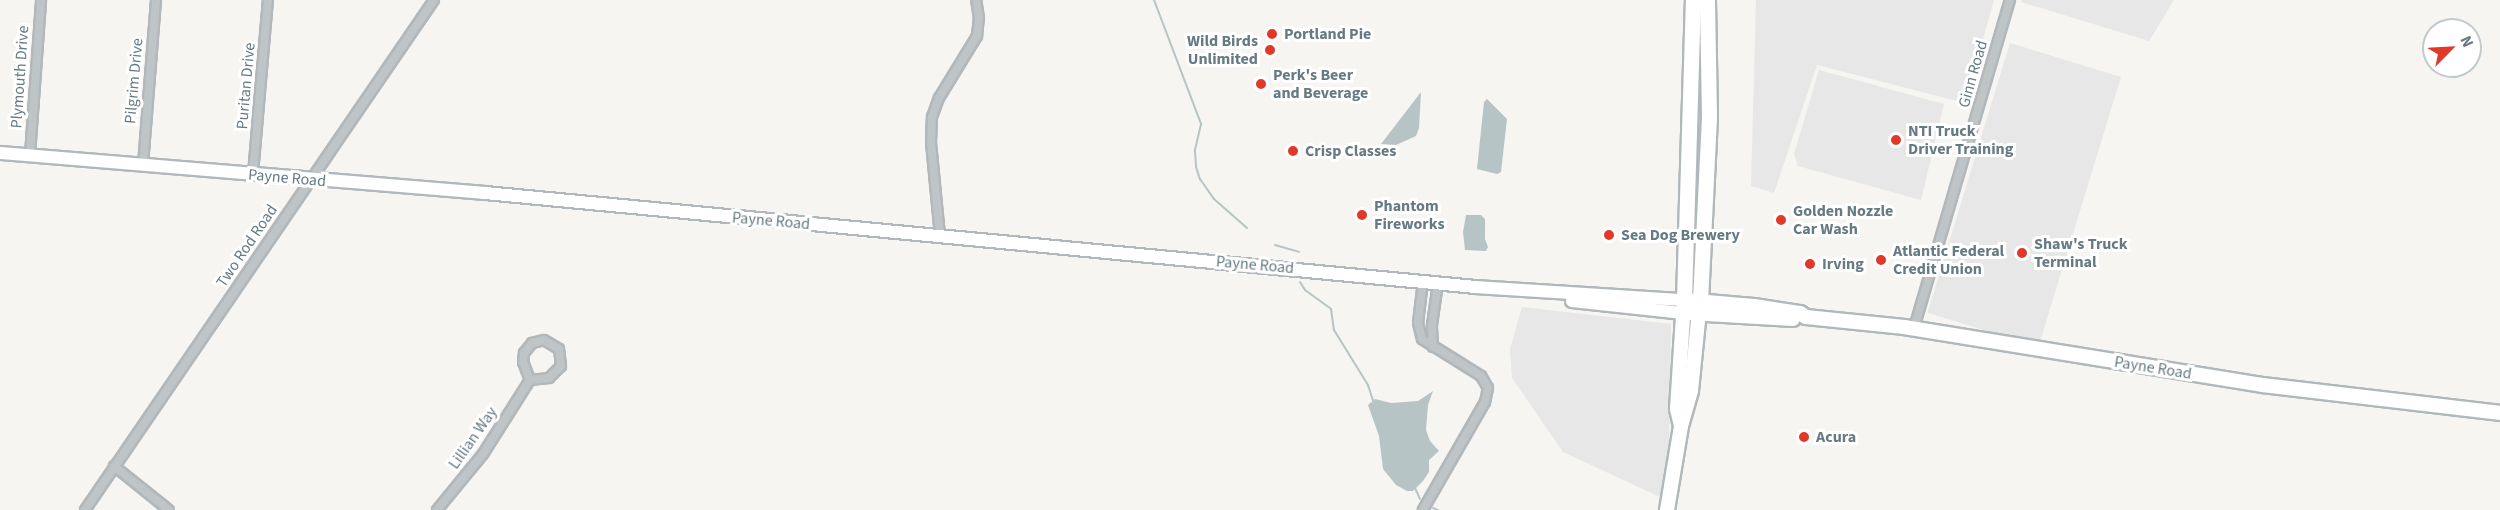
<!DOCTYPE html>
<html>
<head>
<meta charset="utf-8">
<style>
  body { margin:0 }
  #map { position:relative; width:2500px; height:510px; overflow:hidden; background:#f6f5f2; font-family:"Source Sans 3",sans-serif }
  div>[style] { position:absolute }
  .built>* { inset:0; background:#e6e7e6; transform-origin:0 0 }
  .water>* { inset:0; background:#b6c4c6 }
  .stream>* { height:2px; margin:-1px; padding:0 1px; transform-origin:1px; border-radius:1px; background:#b6c4c6 }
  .roads { filter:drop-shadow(2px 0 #b1b8bb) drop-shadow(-2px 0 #b1b8bb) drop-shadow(0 2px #b1b8bb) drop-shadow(0 -2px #b1b8bb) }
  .minor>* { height:8px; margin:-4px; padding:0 4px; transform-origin:4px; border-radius:4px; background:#bfc4c6 }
  .secondary>* { height:12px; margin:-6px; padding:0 6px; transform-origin:6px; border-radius:6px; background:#fff }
  .primary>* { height:14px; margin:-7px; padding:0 7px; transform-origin:7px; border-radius:7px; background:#fff }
  .motorway>* { height:15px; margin:-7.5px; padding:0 7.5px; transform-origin:7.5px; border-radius:7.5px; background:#fff }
  .dots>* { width:16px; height:16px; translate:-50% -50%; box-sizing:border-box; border:3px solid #fff; border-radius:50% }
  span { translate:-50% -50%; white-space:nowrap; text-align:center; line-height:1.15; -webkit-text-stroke:6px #fff; paint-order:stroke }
  .poi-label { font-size:16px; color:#657a83; font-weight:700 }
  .left { translate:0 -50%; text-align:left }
  .right { translate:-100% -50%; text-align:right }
  .street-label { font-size:16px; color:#657a83 }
  .north { position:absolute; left:2422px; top:18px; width:60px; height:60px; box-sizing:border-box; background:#fff; border:2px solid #c1cacd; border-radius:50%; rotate:66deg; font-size:16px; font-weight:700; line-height:24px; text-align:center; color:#657a83 }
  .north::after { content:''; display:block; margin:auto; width:21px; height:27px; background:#e03928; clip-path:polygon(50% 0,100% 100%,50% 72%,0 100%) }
</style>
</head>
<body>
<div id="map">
  <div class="built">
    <i style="clip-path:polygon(1756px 0,1994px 0,1965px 103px,1817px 65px,1774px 193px,1751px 186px)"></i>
    <i style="clip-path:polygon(2022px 0,2174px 0,2149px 41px,2021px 2px)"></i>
    <i style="left:2010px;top:43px;width:116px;height:282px;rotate:17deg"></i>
    <i style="clip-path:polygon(1819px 70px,1944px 104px,1921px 200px,1798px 166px,1794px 154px)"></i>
    <i style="clip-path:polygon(1522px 307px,1671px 324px,1669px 449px,1660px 497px,1563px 452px,1512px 378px,1510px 349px)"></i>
  </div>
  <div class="water">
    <i style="clip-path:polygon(1421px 92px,1419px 128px,1416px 136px,1396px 145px,1381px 144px)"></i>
    <i style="clip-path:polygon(1487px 99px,1507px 119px,1501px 172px,1497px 174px,1477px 169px,1484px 102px)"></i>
    <i style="clip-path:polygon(1466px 215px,1481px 215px,1485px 219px,1485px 239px,1488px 247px,1486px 251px,1465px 250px,1463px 232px)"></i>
    <i style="clip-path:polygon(1433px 391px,1428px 405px,1426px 430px,1430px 441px,1439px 451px,1429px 460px,1429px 472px,1423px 481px,1413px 491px,1407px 491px,1396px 485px,1383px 469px,1379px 436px,1368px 405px,1375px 399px,1391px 403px,1418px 401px)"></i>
  </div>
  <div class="stream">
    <i style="left:1154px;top:0;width:133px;rotate:69.2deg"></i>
    <i style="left:1201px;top:124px;width:28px;rotate:103deg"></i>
    <i style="left:1195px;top:151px;width:16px;rotate:86deg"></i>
    <i style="left:1196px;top:167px;width:13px;rotate:72deg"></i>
    <i style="left:1200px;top:179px;width:24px;rotate:55deg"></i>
    <i style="left:1214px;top:199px;width:44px;rotate:41.3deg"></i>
    <i style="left:1275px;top:245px;width:25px;rotate:16deg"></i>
    <i style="left:1300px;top:282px;width:9px;rotate:58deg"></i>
    <i style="left:1305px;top:290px;width:32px;rotate:36deg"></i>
    <i style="left:1331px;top:309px;width:21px;rotate:82deg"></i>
    <i style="left:1334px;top:330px;width:65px;rotate:58.3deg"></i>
    <i style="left:1368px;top:385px;width:16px;rotate:72deg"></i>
    <i style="left:1415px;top:488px;width:12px;rotate:66deg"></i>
    <i style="left:1433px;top:508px;width:5px;rotate:22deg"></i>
  </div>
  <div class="roads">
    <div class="minor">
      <i style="left:30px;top:155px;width:155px;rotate:-85.9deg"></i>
      <i style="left:143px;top:165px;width:166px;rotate:-85.5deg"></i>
      <i style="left:253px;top:174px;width:175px;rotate:-85.1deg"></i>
      <i style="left:940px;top:236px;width:93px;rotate:-95.5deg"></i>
      <i style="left:931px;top:143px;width:26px;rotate:-88deg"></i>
      <i style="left:932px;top:117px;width:20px;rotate:-70deg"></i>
      <i style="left:939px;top:98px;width:73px;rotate:-58.5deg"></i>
      <i style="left:977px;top:36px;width:18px;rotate:-84deg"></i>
      <i style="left:979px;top:18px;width:18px;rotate:-99deg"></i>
      <i style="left:1423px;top:281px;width:42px;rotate:96.8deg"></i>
      <i style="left:1418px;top:323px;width:16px;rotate:76deg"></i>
      <i style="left:1422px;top:339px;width:70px;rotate:32.1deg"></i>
      <i style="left:1481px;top:376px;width:14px;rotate:60deg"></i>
      <i style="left:1488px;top:388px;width:14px;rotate:102deg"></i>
      <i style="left:1485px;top:402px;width:125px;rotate:119.9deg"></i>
      <i style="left:1914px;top:328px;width:342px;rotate:-73.7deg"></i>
      <i style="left:544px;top:340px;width:17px;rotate:31deg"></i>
      <i style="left:559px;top:349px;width:17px;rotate:83deg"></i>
      <i style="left:561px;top:366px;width:17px;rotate:135deg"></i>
      <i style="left:549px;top:378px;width:19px;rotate:174deg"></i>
      <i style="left:530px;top:380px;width:19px;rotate:-111deg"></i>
      <i style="left:523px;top:362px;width:9px;rotate:-84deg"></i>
      <i style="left:524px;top:353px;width:13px;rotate:-51deg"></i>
      <i style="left:532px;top:343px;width:12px;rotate:-14deg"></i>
      <i style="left:1433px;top:347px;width:22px;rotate:-93deg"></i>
      <i style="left:1432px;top:325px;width:42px;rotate:-81.9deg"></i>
      <i style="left:114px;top:466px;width:70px;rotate:38.7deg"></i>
      <i style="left:85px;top:510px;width:618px;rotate:-55.62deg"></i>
      <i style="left:437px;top:510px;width:72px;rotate:-50.6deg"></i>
      <i style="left:483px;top:454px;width:88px;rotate:-57.6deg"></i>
    </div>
    <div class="secondary">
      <i style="left:0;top:153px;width:487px;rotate:4.7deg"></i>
      <i style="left:485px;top:193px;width:994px;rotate:5.42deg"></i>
      <i style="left:1475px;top:287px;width:209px;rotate:3.6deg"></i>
      <i style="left:1572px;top:301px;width:112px;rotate:6.2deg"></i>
    </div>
    <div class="primary">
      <i style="left:1689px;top:313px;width:104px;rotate:3.3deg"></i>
      <i style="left:1681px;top:426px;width:17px;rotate:-103deg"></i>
      <i style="left:1677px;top:409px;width:109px;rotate:-86.3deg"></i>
      <i style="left:1684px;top:300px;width:70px;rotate:4.9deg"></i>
      <i style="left:1754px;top:306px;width:47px;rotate:8.7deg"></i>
      <i style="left:1800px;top:313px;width:7px;rotate:34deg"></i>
      <i style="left:1806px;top:317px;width:99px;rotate:5.8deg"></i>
      <i style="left:1904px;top:327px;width:364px;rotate:9.2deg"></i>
      <i style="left:2263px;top:385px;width:239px;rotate:6.7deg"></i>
      <i style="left:1667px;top:510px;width:85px;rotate:-80.5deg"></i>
      <i style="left:1681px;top:426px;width:36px;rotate:-74deg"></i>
      <i style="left:1691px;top:391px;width:90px;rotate:-84.3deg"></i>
    </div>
    <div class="motorway">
      <i style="left:1684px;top:300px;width:300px;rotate:-88.3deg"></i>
      <i style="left:1700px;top:301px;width:185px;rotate:-87.2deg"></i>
      <i style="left:1709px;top:116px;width:116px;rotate:-91deg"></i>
    </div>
  </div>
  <div class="dots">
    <i style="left:1272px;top:34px;background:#e03928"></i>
    <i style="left:1270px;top:50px;background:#e03928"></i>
    <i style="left:1261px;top:84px;background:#e03928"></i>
    <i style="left:1896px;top:140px;background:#e03928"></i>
    <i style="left:1293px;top:151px;background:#e03928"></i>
    <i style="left:1362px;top:215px;background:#e03928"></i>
    <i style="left:1781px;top:220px;background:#e03928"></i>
    <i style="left:1609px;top:235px;background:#e03928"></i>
    <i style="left:2022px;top:253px;background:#e03928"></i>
    <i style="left:1881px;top:260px;background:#e03928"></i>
    <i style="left:1810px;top:264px;background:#e03928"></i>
    <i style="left:1804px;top:437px;background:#e03928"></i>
  </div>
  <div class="poi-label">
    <span class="left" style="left:1284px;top:34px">Portland Pie</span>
    <span class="right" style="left:1258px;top:50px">Wild Birds<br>Unlimited</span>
    <span class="left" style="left:1273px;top:84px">Perk's Beer<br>and Beverage</span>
    <span class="left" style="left:1908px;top:140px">NTI Truck<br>Driver Training</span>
    <span class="left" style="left:1305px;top:151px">Crisp Classes</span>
    <span class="left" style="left:1374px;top:215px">Phantom<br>Fireworks</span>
    <span class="left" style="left:1793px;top:220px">Golden Nozzle<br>Car Wash</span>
    <span class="left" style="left:1621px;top:235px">Sea Dog Brewery</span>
    <span class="left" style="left:2034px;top:253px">Shaw's Truck<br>Terminal</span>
    <span class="left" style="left:1893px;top:260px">Atlantic Federal<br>Credit Union</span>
    <span class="left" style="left:1822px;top:264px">Irving</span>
    <span class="left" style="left:1816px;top:437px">Acura</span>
  </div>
  <div class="street-label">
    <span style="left:1973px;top:74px;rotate:-74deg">Ginn Road</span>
    <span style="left:20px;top:77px;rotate:-86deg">Plymouth Drive</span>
    <span style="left:134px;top:81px;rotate:-85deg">Pilgrim Drive</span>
    <span style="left:246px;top:86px;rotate:-85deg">Puritan Drive</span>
    <span style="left:287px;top:178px;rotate:5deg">Payne Road</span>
    <span style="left:771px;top:221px;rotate:5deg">Payne Road</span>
    <span style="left:247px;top:246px;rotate:-56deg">Two Rod Road</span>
    <span style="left:1255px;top:265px;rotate:5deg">Payne Road</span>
    <span style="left:2153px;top:368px;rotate:9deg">Payne Road</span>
    <span style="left:473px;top:438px;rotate:-55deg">Lillian Way</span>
  </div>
  <div class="north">N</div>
</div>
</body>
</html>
